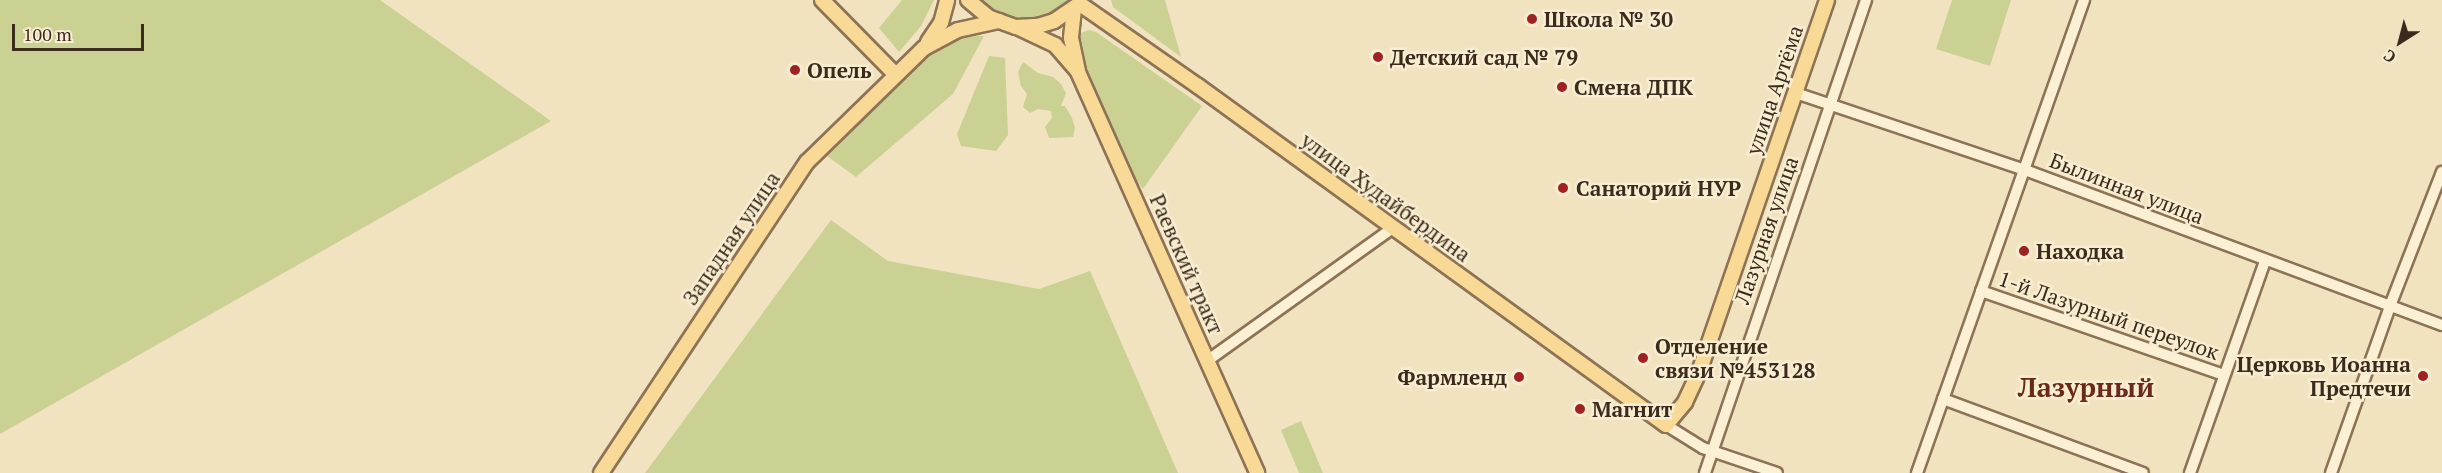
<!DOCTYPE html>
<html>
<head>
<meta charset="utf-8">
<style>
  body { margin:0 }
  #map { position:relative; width:2442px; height:473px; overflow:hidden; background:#f2e3c0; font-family:"PT Serif",serif }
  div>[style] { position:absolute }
  .green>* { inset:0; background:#cad193 }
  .roads { filter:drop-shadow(2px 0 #8d7356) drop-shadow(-2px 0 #8d7356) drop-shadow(0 2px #8d7356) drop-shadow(0 -2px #8d7356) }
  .minor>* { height:10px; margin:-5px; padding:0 5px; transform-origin:5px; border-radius:5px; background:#fcf0d4 }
  .major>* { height:14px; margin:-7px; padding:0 7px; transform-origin:7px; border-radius:7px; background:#f8d995 }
  .dots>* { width:16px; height:16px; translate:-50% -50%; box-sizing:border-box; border:3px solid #f8edd1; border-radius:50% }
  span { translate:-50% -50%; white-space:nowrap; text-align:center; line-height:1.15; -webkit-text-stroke:5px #f8edd1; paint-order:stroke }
  .poi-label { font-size:21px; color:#3b2b1c; font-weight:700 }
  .left { translate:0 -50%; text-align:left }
  .right { translate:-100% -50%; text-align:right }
  .street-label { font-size:21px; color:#3b2b1c }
  .district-label { font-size:27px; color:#6b2918; font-weight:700 }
  .north { position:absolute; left:2370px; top:12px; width:60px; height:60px; -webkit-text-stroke:4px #f8edd1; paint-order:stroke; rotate:216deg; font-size:16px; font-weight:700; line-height:24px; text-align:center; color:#3b2b1c }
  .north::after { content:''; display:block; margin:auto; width:21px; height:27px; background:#3b2b1c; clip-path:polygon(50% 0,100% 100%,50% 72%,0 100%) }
  .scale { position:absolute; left:12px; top:24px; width:132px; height:27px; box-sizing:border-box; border:3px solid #3b2b1c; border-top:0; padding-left:8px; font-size:18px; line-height:21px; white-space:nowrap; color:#3b2b1c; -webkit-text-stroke:4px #f8edd1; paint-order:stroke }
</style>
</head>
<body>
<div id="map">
  <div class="green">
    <i style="clip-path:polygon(0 0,380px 0,551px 121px,0 434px)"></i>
    <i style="clip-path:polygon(902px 0,934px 0,921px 26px,899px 52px,879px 28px)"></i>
    <i style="clip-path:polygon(979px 0,1070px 0,1055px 12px,1035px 19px,1013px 18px,993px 11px)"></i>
    <i style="clip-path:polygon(1111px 0,1165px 0,1181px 57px,1113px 7px)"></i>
    <i style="clip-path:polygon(1952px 0,2011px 0,1990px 66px,1936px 49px)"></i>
    <i style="clip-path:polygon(1089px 30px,1096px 32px,1202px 106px,1143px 189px,1133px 176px,1082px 69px,1076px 41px,1081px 33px)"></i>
    <i style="clip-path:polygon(966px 35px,984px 36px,953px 94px,856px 177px,827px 156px,936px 48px)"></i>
    <i style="clip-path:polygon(989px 56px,1005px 58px,1008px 135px,996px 151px,961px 146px,957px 134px)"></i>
    <i style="clip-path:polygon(1023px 62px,1038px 73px,1053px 77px,1061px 84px,1066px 93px,1061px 106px,1065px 106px,1072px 118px,1075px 128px,1073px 137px,1049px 138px,1045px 127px,1052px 118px,1051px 111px,1038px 109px,1030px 113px,1023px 107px,1027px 94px,1021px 86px,1018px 72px)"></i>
    <i style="clip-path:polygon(831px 220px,888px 261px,1039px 289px,1090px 271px,1178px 473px,645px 473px)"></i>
    <i style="clip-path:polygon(1301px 421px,1323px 473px,1299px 473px,1281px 430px)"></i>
  </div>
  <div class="roads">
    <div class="minor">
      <i style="left:1796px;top:93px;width:242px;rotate:18.6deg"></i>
      <i style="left:2025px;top:170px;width:445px;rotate:20.4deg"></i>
      <i style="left:1981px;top:291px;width:257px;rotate:19.1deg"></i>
      <i style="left:1207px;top:361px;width:229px;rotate:-35.6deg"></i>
      <i style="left:1943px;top:399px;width:213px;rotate:20.3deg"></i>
      <i style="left:1666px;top:425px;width:44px;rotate:31.9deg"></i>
      <i style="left:1703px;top:448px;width:78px;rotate:18.7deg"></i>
      <i style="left:1705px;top:473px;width:500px;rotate:-71.2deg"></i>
      <i style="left:1917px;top:473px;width:502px;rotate:-70.55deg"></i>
      <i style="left:2190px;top:473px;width:225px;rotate:-70.5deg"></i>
      <i style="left:2331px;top:473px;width:177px;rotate:-70.5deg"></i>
      <i style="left:2390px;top:306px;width:144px;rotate:-68.8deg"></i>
    </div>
    <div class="major">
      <i style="left:822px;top:0;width:104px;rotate:45.4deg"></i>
      <i style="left:968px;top:0;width:26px;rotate:40deg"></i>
      <i style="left:988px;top:17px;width:30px;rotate:20deg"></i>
      <i style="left:1016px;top:27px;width:22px;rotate:-3deg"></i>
      <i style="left:1038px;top:26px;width:17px;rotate:-17deg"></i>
      <i style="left:1054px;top:21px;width:29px;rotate:-34deg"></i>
      <i style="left:1080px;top:4px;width:144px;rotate:34.8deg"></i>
      <i style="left:1198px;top:86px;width:578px;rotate:35.92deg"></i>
      <i style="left:1666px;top:425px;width:30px;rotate:-50deg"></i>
      <i style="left:1685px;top:402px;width:33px;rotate:-65deg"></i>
      <i style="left:1699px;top:372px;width:393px;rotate:-71deg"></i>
      <i style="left:1074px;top:9px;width:29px;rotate:96deg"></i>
      <i style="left:1071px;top:38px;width:35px;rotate:78deg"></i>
      <i style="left:1078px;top:72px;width:439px;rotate:65.9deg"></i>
      <i style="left:1021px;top:29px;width:38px;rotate:25deg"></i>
      <i style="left:1055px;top:45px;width:33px;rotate:49deg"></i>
      <i style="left:928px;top:42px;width:23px;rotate:-56deg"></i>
      <i style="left:941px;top:23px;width:24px;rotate:-75deg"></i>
      <i style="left:601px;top:473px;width:373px;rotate:-56.5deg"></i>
      <i style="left:807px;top:162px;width:163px;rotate:-44.3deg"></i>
      <i style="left:924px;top:48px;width:38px;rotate:-28deg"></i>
      <i style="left:958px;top:30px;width:42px;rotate:-12.4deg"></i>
    </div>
  </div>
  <div class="dots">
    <i style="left:1532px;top:19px;background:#a12123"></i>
    <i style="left:1378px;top:57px;background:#a12123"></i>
    <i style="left:795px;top:70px;background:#a12123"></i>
    <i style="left:1562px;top:87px;background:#a12123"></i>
    <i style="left:1563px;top:188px;background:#a12123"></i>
    <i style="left:2024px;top:251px;background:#a12123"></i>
    <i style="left:1643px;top:358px;background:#a12123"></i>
    <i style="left:2423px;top:376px;background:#a12123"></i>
    <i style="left:1519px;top:377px;background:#a12123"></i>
    <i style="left:1580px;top:409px;background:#a12123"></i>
  </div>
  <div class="poi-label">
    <span class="left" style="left:1544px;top:19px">Школа № 30</span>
    <span class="left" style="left:1390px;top:57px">Детский сад № 79</span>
    <span class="left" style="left:807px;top:70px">Опель</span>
    <span class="left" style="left:1574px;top:87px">Смена ДПК</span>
    <span class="left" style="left:1576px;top:188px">Санаторий НУР</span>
    <span class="left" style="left:2036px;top:251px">Находка</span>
    <span class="left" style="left:1655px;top:358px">Отделение<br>связи №453128</span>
    <span class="right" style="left:2411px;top:376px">Церковь Иоанна<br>Предтечи</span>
    <span class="right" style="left:1507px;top:377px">Фармленд</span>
    <span class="left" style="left:1592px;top:409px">Магнит</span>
  </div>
  <div class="street-label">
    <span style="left:1774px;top:90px;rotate:-71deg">улица Артёма</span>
    <span style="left:2127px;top:188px;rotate:21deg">Былинная улица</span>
    <span style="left:1386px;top:197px;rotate:36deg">улица Худайбердина</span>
    <span style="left:1766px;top:230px;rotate:-71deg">Лазурная улица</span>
    <span style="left:731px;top:238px;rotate:-56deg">Западная улица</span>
    <span style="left:1187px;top:264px;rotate:66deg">Раевский тракт</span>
    <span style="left:2109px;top:315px;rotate:19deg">1-й Лазурный переулок</span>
  </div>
  <div class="district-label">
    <span style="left:2086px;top:388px">Лазурный</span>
  </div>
  <div class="north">С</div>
  <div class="scale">100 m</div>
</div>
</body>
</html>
